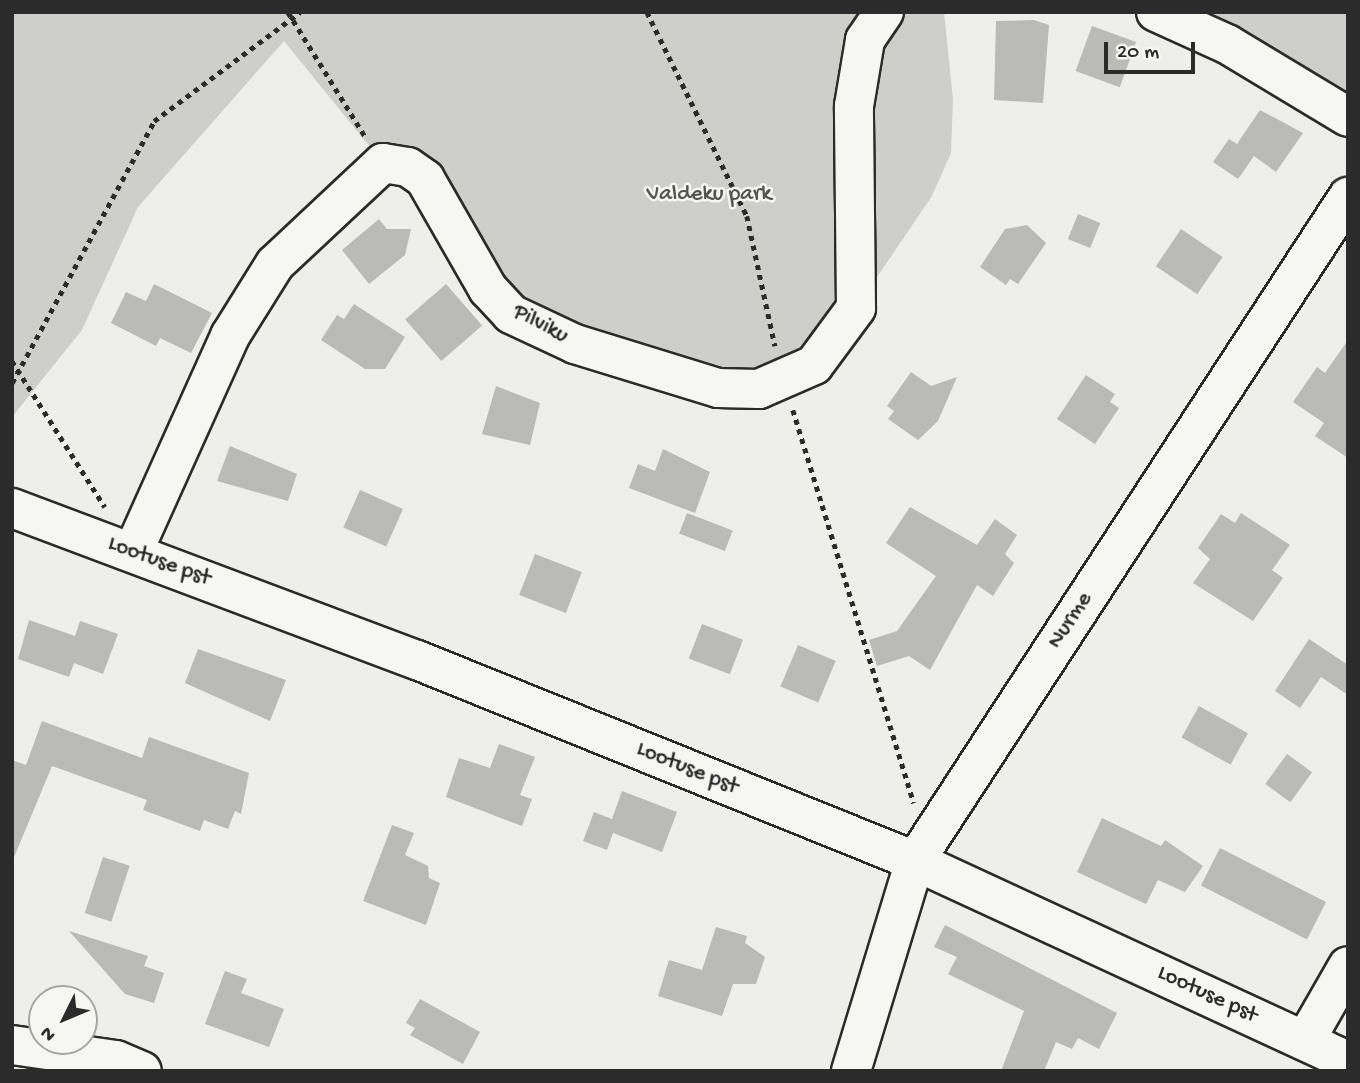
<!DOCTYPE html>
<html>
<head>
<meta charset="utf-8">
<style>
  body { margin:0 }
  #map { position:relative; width:1360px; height:1083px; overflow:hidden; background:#eeeeea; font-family:"Gochi Hand",sans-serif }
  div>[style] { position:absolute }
  .green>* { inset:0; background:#cececa }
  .building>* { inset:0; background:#babab7; transform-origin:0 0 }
  .path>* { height:4.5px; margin-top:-2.25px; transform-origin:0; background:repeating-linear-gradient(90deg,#2b2b2b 0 5px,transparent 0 10px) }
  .roads { filter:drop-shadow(2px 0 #2b2b2b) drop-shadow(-2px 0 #2b2b2b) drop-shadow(0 2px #2b2b2b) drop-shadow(0 -2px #2b2b2b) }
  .minor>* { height:38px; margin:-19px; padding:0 19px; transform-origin:19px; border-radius:19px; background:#f6f6f2 }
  span { translate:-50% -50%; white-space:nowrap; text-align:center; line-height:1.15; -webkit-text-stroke:5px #f6f6f2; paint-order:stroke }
  .park-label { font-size:23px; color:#545453 }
  .street-label { font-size:23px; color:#2b2b2b }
  .frame { position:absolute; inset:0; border:14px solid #2b2b2b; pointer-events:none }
  .north { position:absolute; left:28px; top:985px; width:70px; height:70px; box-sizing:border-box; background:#f6f6f2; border:2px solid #a5a5a2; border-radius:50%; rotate:227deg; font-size:19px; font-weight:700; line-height:28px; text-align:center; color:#2b2b2b }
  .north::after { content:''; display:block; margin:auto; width:24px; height:32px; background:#2b2b2b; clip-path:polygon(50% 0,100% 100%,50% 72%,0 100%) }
  .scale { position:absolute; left:1104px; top:42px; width:91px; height:32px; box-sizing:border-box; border:4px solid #2b2b2b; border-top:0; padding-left:9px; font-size:21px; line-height:24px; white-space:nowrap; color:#2b2b2b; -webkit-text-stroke:5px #f6f6f2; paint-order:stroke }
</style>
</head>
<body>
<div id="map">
  <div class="green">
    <i style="clip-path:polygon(12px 12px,944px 12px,953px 99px,951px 153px,932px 196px,856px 308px,759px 389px,511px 314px,446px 210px,383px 163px,284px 41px,138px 207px,82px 330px,12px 417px)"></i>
    <i style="clip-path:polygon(1156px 12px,1348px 12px,1348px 117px)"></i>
  </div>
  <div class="building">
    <i style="clip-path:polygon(1034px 20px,1049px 25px,1043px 103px,994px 100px,996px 21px)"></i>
    <i style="left:1092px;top:26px;width:47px;height:48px;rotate:20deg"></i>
    <i style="clip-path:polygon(1260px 110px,1303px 133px,1276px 172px,1254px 156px,1238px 179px,1213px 162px,1229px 139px,1237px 144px)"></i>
    <i style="left:1078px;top:214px;width:24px;height:27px;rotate:22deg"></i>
    <i style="clip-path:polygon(379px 219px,387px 229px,411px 229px,405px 255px,369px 284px,342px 250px)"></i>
    <i style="clip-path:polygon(1027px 225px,1046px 243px,1018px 284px,1010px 279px,1006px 285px,980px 267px,1005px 229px)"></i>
    <i style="left:1181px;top:229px;width:50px;height:45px;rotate:34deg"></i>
    <i style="clip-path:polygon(154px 284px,212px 313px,191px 353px,160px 338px,156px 346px,111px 323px,126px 292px,146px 301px)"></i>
    <i style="left:446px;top:284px;width:55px;height:54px;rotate:49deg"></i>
    <i style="clip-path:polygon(354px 304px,405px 337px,385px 369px,365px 369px,321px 340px,337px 315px,344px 319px)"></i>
    <i style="clip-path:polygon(1348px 340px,1348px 458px,1315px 436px,1324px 423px,1293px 402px,1317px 367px,1325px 373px)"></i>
    <i style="clip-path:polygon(911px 372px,931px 386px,957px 377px,938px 421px,918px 440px,888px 419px,894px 411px,887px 406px)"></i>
    <i style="clip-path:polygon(1086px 375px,1115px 394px,1110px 402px,1119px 408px,1095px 444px,1057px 419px)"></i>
    <i style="clip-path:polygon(496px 386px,540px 403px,530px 445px,482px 434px)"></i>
    <i style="clip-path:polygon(230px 446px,297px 474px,288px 501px,217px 481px)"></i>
    <i style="clip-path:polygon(663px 449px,710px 472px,695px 513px,629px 488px,638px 464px,655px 471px)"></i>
    <i style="left:360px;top:490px;width:47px;height:41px;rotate:24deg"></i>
    <i style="clip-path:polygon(910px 507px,977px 545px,995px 519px,1017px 535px,1005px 554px,1014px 563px,993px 596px,977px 585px,930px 670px,909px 656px,877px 666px,869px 640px,897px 631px,936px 576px,886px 543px)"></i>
    <i style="left:687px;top:513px;width:49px;height:22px;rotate:21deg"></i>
    <i style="clip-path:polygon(1241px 513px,1290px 545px,1272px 570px,1283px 578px,1253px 621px,1193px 583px,1210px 559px,1198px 548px,1221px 514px,1235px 523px)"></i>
    <i style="left:535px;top:554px;width:50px;height:44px;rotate:21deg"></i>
    <i style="clip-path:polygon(29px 620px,75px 636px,80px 621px,118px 634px,103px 674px,74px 663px,69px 677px,18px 659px)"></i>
    <i style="left:702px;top:624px;width:44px;height:37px;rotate:21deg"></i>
    <i style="clip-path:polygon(1309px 639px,1348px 665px,1348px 695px,1321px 677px,1300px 708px,1275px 691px)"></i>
    <i style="left:798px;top:645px;width:41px;height:45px;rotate:23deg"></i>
    <i style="clip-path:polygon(198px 649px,286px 680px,270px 721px,185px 683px)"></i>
    <i style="left:1199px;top:706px;width:56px;height:36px;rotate:29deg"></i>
    <i style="clip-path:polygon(42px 721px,142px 758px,149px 737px,249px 773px,241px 814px,235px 811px,228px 829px,204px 820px,200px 831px,143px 810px,147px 800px,52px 766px,12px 862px,12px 760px,26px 765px)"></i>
    <i style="clip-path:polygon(499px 744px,535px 757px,520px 795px,532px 799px,522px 826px,446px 797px,459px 758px,490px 768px)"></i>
    <i style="left:1287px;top:754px;width:31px;height:37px;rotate:36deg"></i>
    <i style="clip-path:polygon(622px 791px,677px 812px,662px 852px,613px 833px,607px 850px,583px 841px,594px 812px,612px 819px)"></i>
    <i style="clip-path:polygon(1102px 818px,1161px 846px,1165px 840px,1203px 866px,1185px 892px,1158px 880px,1146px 904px,1077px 872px)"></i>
    <i style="clip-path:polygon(392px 825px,414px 833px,405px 855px,428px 866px,429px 878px,440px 883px,426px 925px,363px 901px)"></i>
    <i style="left:1220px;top:848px;width:119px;height:42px;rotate:27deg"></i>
    <i style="left:103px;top:857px;width:28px;height:59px;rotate:18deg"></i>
    <i style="clip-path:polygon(945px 925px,1117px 1013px,1099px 1049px,1078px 1038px,1072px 1049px,1056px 1042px,1044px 1071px,1001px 1071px,1024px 1011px,948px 974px,957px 957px,934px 947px)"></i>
    <i style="clip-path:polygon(716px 927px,747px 936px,745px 943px,765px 957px,756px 984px,733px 984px,722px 1016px,658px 996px,669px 960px,702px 970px)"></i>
    <i style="clip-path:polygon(69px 931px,148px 956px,144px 966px,164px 973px,154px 1003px,125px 994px)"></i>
    <i style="clip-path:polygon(225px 971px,247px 979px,241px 993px,284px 1009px,269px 1047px,205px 1024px)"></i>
    <i style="clip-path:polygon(420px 999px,480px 1032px,463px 1064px,410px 1035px,415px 1028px,406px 1023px)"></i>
  </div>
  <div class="path">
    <i style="left:288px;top:12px;width:146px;rotate:58.2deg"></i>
    <i style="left:647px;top:12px;width:227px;rotate:63.9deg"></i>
    <i style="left:747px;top:216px;width:133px;rotate:77.8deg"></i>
    <i style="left:12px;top:361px;width:173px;rotate:57.5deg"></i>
    <i style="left:12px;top:383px;width:298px;rotate:-61.5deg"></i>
    <i style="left:154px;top:121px;width:182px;rotate:-36.7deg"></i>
    <i style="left:793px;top:410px;width:411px;rotate:72.9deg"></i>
  </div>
  <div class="roads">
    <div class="minor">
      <i style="left:1156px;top:12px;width:78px;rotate:24.3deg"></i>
      <i style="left:1227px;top:44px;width:141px;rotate:31.1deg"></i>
      <i style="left:12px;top:508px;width:433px;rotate:20.6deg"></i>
      <i style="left:417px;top:660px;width:537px;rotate:21.98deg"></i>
      <i style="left:915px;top:861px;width:477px;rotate:24.8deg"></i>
      <i style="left:133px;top:552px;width:237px;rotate:-65.8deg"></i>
      <i style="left:230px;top:336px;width:85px;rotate:-58deg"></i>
      <i style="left:275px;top:264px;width:148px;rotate:-43.1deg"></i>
      <i style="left:383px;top:163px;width:25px;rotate:9deg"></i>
      <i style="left:408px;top:167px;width:21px;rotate:35deg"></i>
      <i style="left:425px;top:179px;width:127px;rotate:60.2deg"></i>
      <i style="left:488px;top:289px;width:34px;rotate:47deg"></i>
      <i style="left:511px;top:314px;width:71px;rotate:25.1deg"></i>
      <i style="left:575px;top:344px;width:150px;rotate:17.1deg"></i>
      <i style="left:718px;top:388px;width:41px;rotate:1.4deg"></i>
      <i style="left:759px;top:389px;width:60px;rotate:-23.6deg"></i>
      <i style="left:814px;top:365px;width:71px;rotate:-53.6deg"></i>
      <i style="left:856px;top:308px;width:202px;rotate:-90.6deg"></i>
      <i style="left:854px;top:106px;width:67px;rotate:-80.5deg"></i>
      <i style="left:865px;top:40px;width:34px;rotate:-56deg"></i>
      <i style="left:1305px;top:1041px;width:86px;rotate:-60.2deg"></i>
      <i style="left:12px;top:1045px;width:105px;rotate:8.2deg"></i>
      <i style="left:116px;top:1060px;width:28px;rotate:23deg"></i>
      <i style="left:851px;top:1071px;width:220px;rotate:-73.1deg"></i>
      <i style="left:915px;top:861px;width:793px;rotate:-56.89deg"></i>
    </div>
  </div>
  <div class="park-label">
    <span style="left:709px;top:195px">Valdeku park</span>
  </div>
  <div class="street-label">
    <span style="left:540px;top:325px;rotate:28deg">Pilviku</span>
    <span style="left:159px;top:562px;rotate:20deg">Lootuse pst</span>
    <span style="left:1071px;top:621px;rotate:-57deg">Nurme</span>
    <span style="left:687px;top:769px;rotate:22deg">Lootuse pst</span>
    <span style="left:1207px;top:995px;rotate:25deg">Lootuse pst</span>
  </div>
  <div class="frame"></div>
  <div class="north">N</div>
  <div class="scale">20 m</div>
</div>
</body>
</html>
